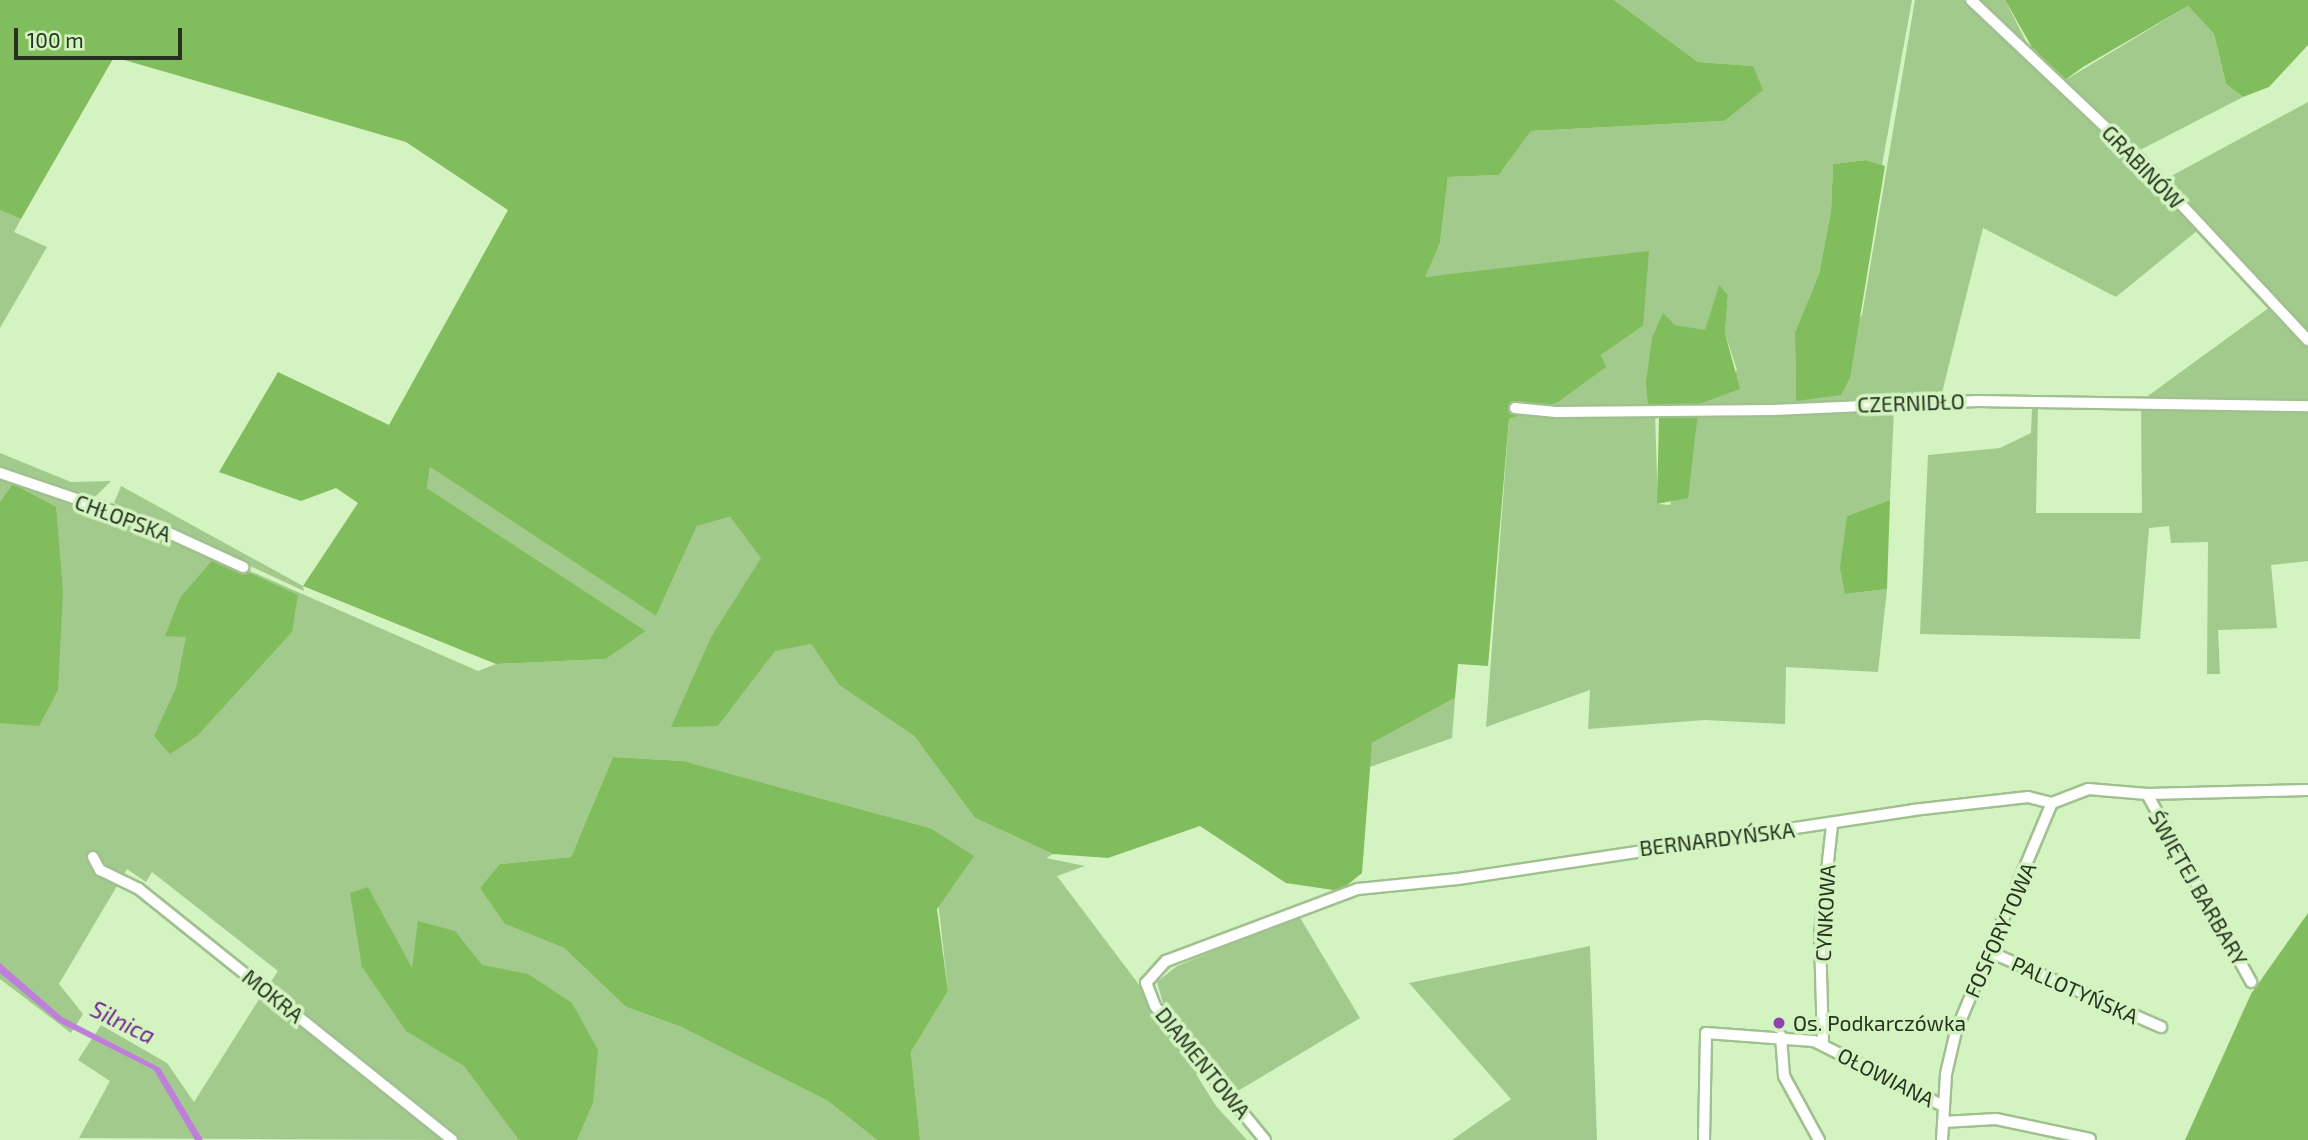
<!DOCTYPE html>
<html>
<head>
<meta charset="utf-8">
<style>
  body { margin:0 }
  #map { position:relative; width:2308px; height:1140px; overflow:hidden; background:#d3f3c1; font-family:"Exo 2",sans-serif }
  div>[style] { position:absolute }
  .green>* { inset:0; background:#a2ca8c }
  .forest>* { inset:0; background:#81bd5c }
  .water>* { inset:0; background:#bd7fda }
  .roads { filter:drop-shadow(2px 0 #a1c090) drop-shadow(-2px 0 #a1c090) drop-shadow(0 2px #a1c090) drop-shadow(0 -2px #a1c090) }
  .minor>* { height:10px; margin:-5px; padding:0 5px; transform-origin:5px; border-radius:5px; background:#fff }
  .dots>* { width:19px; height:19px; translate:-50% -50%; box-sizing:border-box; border:4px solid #d3f3c1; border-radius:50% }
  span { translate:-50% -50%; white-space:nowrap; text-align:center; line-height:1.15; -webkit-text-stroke:7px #d3f3c1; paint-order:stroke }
  .street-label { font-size:21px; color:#26321f }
  .poi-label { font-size:21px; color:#26321f }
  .left { translate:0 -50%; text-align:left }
  .water-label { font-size:23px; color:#732691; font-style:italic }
  .scale { position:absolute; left:14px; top:28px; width:168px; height:32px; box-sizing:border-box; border:4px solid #26321f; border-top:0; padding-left:9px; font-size:21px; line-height:24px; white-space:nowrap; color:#26321f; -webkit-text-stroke:5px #d3f3c1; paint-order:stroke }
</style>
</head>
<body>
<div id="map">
  <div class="green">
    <i style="clip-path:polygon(1614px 0,1912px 0,1882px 165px,1866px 160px,1833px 164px,1831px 211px,1819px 274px,1795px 332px,1796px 400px,1862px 315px,1915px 0,1967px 0,2139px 164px,2198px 230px,2116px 297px,1983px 228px,1941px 397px,1698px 407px,1737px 370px,1725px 333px,1728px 295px,1719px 286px,1705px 331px,1675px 325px,1663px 314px,1651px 407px,1540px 408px,1605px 367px,1601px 355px,1643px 326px,1523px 269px,1424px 277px,1440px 243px,1448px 177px,1499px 175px,1531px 131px,1724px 121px,1753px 66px,1698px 62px)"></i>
    <i style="clip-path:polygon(1976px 0,2005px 0,2034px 57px)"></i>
    <i style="clip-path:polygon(2188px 6px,2214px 34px,2226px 84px,2243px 97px,2138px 151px,2062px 82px)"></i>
    <i style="clip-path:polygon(2308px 102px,2308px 334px,2164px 180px)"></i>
    <i style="clip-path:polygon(0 210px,21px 219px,14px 232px,47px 247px,0 328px)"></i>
    <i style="clip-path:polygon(2270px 307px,2308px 345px,2308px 403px,2141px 401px)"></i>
    <i style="clip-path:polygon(1957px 406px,2038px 406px,2036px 513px,2142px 513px,2141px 407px,2308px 410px,2308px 561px,2271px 565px,2277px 628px,2218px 630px,2220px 674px,2207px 674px,2208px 542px,2171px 543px,2169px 526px,2149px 528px,2140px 639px,1920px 634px,1928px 455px,2000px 448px,2031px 433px,2032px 409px)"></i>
    <i style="clip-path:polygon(1894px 408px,1890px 500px,1847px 516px,1845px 594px,1887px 589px,1878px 672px,1786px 667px,1785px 724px,1704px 720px,1588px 729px,1590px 690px,1486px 727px,1509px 419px,1528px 412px,1655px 413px,1658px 504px,1670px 505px,1697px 411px)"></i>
    <i style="clip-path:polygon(0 453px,71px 482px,111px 481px,91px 501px,0 466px)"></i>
    <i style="clip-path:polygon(430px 467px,656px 616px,697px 526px,730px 517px,762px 557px,712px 635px,718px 726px,775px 650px,811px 644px,839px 685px,914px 736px,975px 818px,1053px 854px,1046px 858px,1085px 866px,1057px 876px,1201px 1067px,1196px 1074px,1216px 1106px,1247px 1140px,920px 1140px,911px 1052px,948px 991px,930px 828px,682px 761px,613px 757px,571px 857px,500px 864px,505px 924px,564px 948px,626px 1007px,679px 1026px,828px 1101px,877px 1140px,460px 1140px,268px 986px,278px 971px,152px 872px,146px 882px,127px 869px,59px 984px,83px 1014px,71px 1033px,0 979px,0 479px,145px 525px,478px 671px,496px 664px,606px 659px,646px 631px,427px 488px)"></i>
    <i style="clip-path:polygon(121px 486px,303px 586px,304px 591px,114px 503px)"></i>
    <i style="clip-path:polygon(1455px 698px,1452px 738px,1367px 768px,1372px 743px)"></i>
    <i style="clip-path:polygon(1299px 916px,1360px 1018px,1236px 1092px,1163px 1003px,1157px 982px,1177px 966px)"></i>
    <i style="clip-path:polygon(1590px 946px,1597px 1140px,1452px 1140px,1511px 1099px,1409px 983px)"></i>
    <i style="clip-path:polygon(263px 993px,445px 1140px,79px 1138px,110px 1081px,78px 1060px,101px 1025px,167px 1063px,194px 1102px)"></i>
  </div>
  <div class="forest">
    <i style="clip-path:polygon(0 0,1614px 0,1698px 62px,1753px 66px,1763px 90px,1724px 121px,1531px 131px,1499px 175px,1448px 177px,1440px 243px,1425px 277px,1649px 251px,1643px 326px,1601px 355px,1606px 367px,1558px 402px,1509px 419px,1488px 666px,1458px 664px,1455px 698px,1372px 743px,1362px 873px,1340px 891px,1286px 883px,1200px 826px,1108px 858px,1053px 854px,975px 818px,914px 736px,839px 685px,811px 644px,775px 651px,718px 726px,671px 727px,712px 635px,761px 558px,730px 517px,697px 526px,656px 616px,430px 467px,427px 488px,646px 631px,606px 659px,496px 664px,303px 586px,358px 503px,336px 488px,301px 501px,219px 472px,278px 372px,389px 425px,508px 210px,406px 142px,114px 57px,21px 219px,0 210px)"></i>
    <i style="clip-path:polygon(2005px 0,2308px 0,2308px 45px,2269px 87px,2243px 97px,2226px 84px,2214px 34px,2188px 6px,2083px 67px,2062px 82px,2058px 92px,2035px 71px,2033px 49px)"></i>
    <i style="clip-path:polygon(1866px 160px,1885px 166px,1850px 378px,1841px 395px,1796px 401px,1795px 332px,1819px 274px,1831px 211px,1833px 164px)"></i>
    <i style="clip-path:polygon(1719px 285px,1728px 295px,1725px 333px,1740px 389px,1699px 404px,1688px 498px,1657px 504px,1659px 418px,1648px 404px,1646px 382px,1652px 338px,1663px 313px,1675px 325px,1705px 330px)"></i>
    <i style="clip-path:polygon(13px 484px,56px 507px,63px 592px,58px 690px,39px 726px,0 723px,0 502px)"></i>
    <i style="clip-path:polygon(1890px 500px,1887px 589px,1845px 594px,1840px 568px,1847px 516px)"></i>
    <i style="clip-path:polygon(215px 557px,298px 595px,292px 632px,197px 736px,170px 754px,154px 736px,176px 688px,186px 637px,165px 636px,180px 598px)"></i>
    <i style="clip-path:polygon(613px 757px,683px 761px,930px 828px,974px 856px,937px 909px,948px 991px,911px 1052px,920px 1140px,877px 1140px,828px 1101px,679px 1026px,626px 1007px,564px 948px,505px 924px,480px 888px,500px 864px,571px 857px)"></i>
    <i style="clip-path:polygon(368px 887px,412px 968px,418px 921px,455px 931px,482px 965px,528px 974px,572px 1003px,598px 1050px,593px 1103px,577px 1140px,519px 1140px,464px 1066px,406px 1031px,362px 967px,350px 893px)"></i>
    <i style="clip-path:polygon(2308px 913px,2308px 1140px,2185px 1140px,2251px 994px)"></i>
  </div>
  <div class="water">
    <i style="clip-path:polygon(0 963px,62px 1017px,160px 1068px,203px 1140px,195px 1140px,154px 1070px,60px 1023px,0 973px)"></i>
  </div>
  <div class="roads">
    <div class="minor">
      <i style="left:1971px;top:0;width:230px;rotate:43.4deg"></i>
      <i style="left:2138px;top:158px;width:249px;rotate:47deg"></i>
      <i style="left:1515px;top:408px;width:41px;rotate:5.6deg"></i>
      <i style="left:1556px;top:412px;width:217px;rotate:-0.5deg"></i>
      <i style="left:1773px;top:410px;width:205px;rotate:-2.5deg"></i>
      <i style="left:1978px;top:401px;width:330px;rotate:0.9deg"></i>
      <i style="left:0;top:473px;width:155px;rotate:18.8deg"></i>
      <i style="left:147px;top:523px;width:106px;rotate:24.6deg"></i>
      <i style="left:2147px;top:794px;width:215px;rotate:61deg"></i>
      <i style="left:93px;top:857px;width:15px;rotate:62deg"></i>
      <i style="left:100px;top:870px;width:43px;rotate:26deg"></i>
      <i style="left:139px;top:889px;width:401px;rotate:38.7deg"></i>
      <i style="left:1990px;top:952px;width:187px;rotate:23.7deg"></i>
      <i style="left:1781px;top:1036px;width:40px;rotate:85.7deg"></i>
      <i style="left:1784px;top:1076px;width:73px;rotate:61.3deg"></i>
      <i style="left:1823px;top:1044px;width:110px;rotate:-91.6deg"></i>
      <i style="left:1820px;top:934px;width:110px;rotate:-83.7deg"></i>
      <i style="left:1943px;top:1122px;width:53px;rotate:-3.2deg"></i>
      <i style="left:1996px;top:1119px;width:96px;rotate:12deg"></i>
      <i style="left:1265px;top:1140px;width:173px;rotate:-129.4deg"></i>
      <i style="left:1155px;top:1006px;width:25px;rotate:-111deg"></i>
      <i style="left:1146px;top:983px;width:30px;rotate:-48deg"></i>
      <i style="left:1166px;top:961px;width:205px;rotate:-20.6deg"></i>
      <i style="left:1358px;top:889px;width:100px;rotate:-5.7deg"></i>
      <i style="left:1458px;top:879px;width:460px;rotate:-8.6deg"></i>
      <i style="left:1913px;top:810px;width:116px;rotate:-6.4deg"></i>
      <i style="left:2028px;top:797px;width:25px;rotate:14deg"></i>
      <i style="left:2052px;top:803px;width:39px;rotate:-21deg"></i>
      <i style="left:2088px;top:789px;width:59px;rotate:4.8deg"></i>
      <i style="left:2147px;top:794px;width:161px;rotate:-1.4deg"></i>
      <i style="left:1704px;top:1140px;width:107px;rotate:-88.9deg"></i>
      <i style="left:1706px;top:1033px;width:108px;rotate:4.2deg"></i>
      <i style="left:1814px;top:1041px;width:144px;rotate:26.7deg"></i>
      <i style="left:1942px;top:1140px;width:66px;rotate:-86.5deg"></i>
      <i style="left:1946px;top:1074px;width:44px;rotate:-76.9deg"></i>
      <i style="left:1956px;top:1031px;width:247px;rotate:-67.2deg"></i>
    </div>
  </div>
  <div class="dots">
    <i style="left:1779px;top:1023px;background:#9041b1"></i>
  </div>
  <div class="street-label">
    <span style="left:2143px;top:167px;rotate:46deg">GRABINÓW</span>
    <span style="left:1911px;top:403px;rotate:-2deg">CZERNIDŁO</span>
    <span style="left:123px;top:518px;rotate:20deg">CHŁOPSKA</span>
    <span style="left:1717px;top:839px;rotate:-7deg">BERNARDYŃSKA</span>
    <span style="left:2198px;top:888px;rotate:60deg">ŚWIĘTEJ BARBARY</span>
    <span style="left:1825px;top:913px;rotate:-87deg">CYNKOWA</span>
    <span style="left:2000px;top:930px;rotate:-66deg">FOSFORYTOWA</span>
    <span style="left:2075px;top:990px;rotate:24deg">PALLOTYŃSKA</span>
    <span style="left:273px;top:996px;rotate:39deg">MOKRA</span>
    <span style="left:1203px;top:1063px;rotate:51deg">DIAMENTOWA</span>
    <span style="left:1886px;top:1077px;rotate:27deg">OŁOWIANA</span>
  </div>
  <div class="poi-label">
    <span class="left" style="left:1793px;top:1023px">Os. Podkarczówka</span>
  </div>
  <div class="water-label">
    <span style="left:123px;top:1022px;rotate:26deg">Silnica</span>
  </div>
  <div class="scale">100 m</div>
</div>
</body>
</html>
